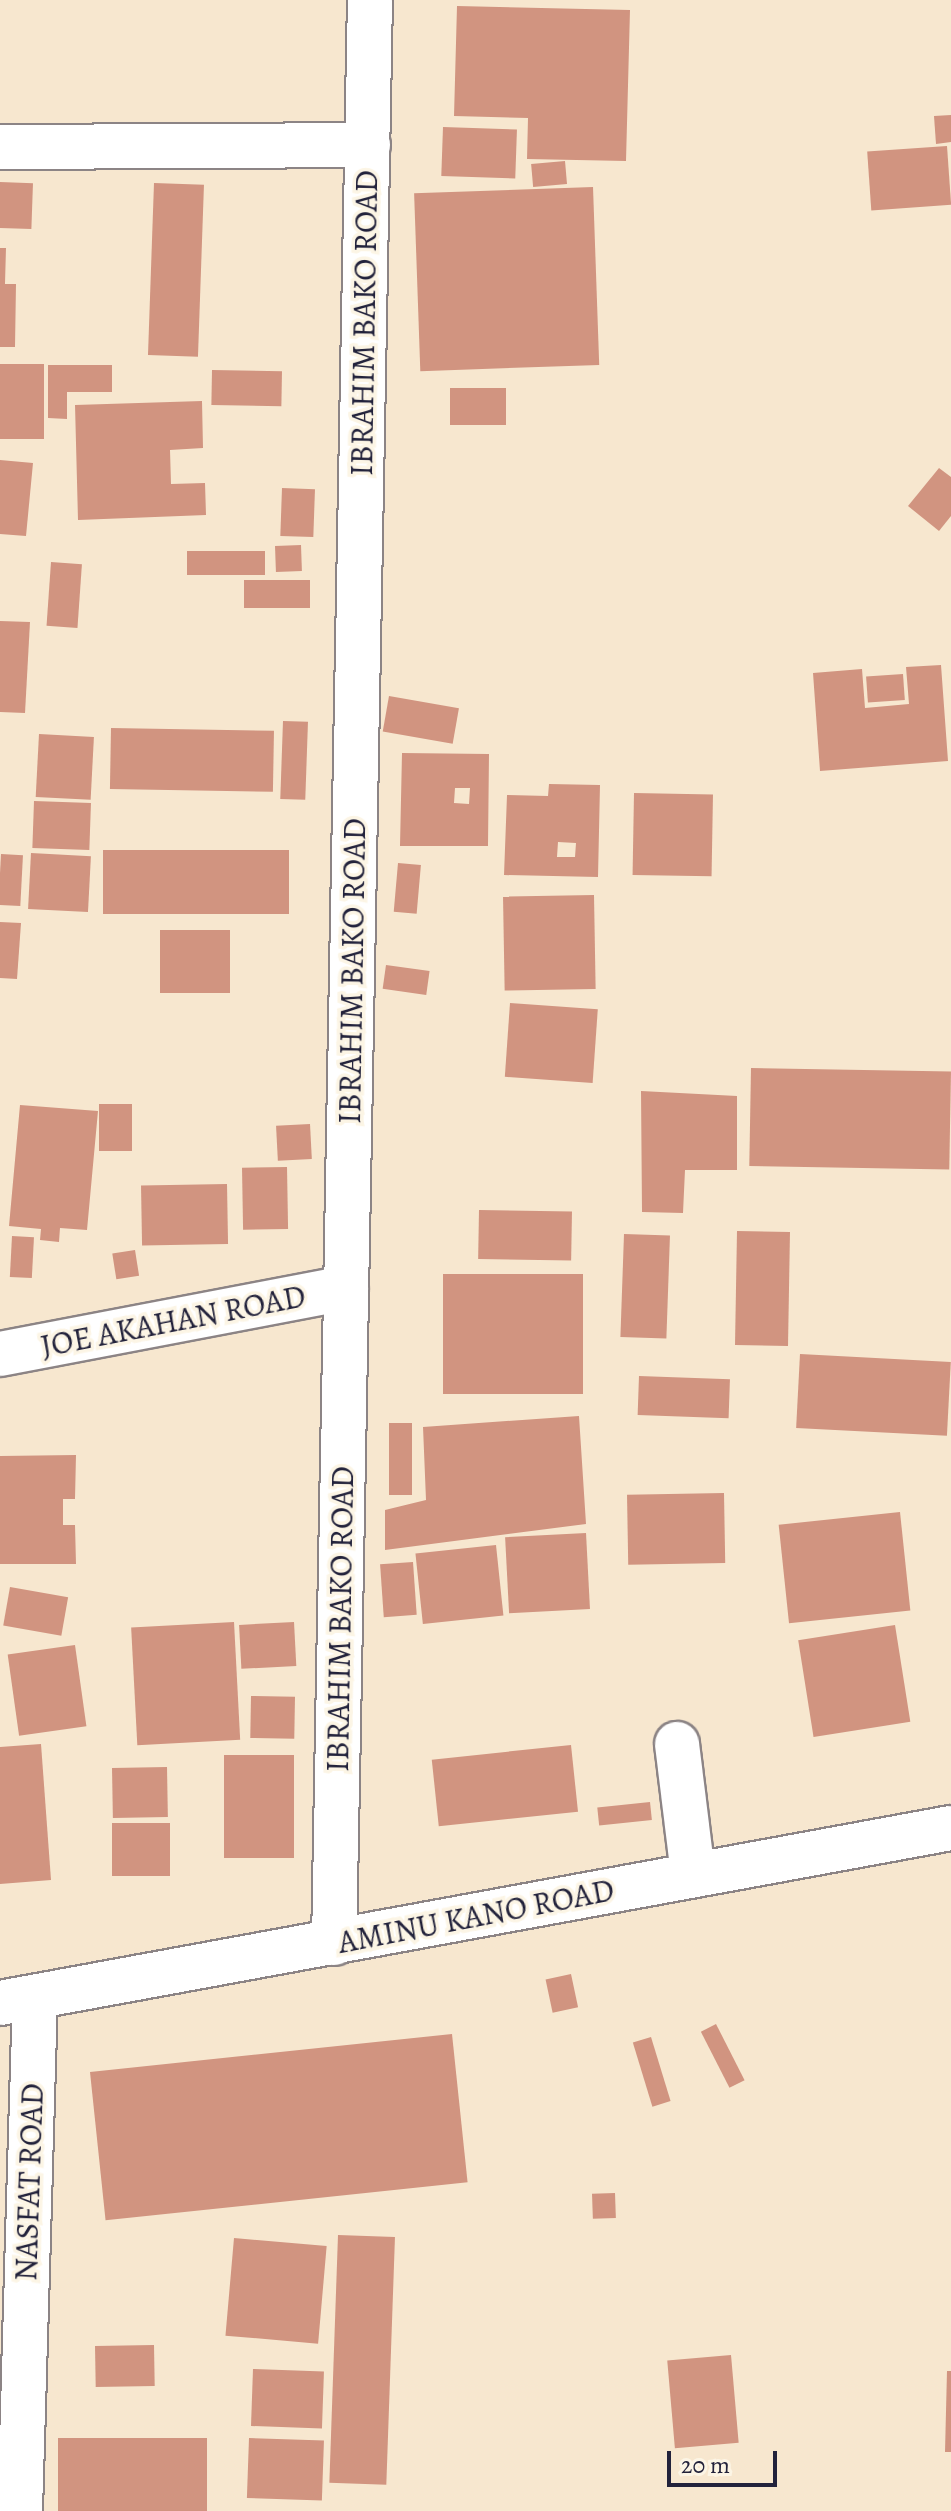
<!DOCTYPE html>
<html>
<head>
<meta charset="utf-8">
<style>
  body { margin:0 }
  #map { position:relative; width:951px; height:2511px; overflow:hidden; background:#f7e7cf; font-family:Alegreya,serif }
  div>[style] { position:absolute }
  .building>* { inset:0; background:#d19480; transform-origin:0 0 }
  .roads { filter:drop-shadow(2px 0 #8c8485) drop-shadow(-2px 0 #8c8485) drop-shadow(0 2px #8c8485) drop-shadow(0 -2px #8c8485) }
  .minor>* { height:44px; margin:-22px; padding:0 22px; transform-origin:22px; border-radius:22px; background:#fff }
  span { translate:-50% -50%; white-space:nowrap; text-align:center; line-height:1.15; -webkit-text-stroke:7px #fcf5e5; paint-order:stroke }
  .street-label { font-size:32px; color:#22223b }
  .scale { position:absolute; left:667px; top:2451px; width:110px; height:36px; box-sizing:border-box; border:4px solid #22223b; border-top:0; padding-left:10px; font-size:24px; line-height:28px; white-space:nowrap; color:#22223b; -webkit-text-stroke:6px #fcf5e5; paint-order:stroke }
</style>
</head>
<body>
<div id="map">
  <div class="building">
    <i style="clip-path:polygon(457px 6px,630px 10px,626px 161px,527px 159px,528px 118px,454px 116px)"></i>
    <i style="clip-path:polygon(951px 115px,951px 142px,936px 144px,934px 116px)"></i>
    <i style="left:443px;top:127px;width:74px;height:49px;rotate:2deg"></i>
    <i style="left:947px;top:146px;width:59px;height:80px;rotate:86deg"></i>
    <i style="left:565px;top:161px;width:23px;height:34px;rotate:85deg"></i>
    <i style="left:0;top:182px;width:33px;height:46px;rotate:2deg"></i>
    <i style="left:154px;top:183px;width:50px;height:172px;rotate:2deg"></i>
    <i style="left:593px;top:187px;width:178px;height:179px;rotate:88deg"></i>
    <i style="clip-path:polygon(0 248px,6px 248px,5px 284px,16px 284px,15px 347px,0 347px)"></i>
    <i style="left:0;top:364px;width:44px;height:75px"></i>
    <i style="clip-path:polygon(48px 365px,112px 365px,112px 392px,67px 392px,67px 419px,48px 418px)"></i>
    <i style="left:212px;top:370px;width:70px;height:35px;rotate:1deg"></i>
    <i style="left:450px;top:388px;width:56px;height:37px"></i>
    <i style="clip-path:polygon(202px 401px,203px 448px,170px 450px,171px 484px,205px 483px,206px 515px,78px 520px,75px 405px)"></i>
    <i style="clip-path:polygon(0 460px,33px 463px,26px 536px,0 534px)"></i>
    <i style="clip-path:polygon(939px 468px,951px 477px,951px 516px,939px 531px,908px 506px)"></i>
    <i style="left:282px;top:488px;width:33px;height:48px;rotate:2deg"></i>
    <i style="left:301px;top:545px;width:26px;height:26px;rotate:88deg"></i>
    <i style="left:265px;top:551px;width:24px;height:78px;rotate:90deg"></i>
    <i style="left:51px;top:562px;width:31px;height:64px;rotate:4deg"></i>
    <i style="left:244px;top:580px;width:66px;height:28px"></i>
    <i style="clip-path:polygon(0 621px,30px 622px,25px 713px,0 712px)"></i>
    <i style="clip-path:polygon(941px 665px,948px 761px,820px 771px,813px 673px,862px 669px,865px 708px,909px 704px,906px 667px)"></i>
    <i style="left:903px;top:674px;width:26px;height:37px;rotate:86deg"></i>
    <i style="left:389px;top:696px;width:71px;height:36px;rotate:10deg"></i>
    <i style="left:283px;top:721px;width:25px;height:78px;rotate:2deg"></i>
    <i style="left:111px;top:728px;width:163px;height:61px;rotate:1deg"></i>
    <i style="left:39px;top:734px;width:55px;height:63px;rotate:3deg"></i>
    <i style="clip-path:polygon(evenodd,402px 753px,489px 754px,488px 846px,400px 846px,402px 753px,455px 788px,470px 788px,469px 804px,454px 803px,455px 788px)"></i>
    <i style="clip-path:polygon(evenodd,549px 784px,600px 785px,598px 877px,504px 875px,507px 795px,548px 796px,549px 784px,558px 842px,576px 843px,575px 857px,557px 857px,558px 842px)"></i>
    <i style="left:634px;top:793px;width:79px;height:82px;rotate:1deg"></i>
    <i style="left:34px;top:801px;width:57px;height:47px;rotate:2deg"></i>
    <i style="left:103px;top:850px;width:186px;height:64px"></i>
    <i style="left:31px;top:853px;width:60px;height:56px;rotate:3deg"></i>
    <i style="left:1px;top:854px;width:22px;height:51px;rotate:3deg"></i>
    <i style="left:398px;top:863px;width:23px;height:49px;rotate:5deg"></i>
    <i style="left:594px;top:895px;width:94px;height:91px;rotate:89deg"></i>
    <i style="clip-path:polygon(0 922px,21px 923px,17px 979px,0 978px)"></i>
    <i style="left:230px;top:930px;width:63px;height:70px;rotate:90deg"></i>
    <i style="left:386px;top:965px;width:44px;height:24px;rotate:8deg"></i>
    <i style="left:510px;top:1003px;width:88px;height:74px;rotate:4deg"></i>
    <i style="left:751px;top:1068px;width:200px;height:98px;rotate:1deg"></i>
    <i style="clip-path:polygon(641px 1091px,737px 1096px,737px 1170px,685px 1170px,683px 1213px,642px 1212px)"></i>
    <i style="left:99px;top:1104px;width:33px;height:47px"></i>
    <i style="clip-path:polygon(20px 1105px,98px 1111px,87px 1230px,60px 1228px,59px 1242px,40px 1240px,41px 1229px,9px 1226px)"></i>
    <i style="left:310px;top:1124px;width:35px;height:34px;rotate:87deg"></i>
    <i style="left:287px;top:1167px;width:62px;height:45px;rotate:89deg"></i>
    <i style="left:227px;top:1184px;width:60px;height:86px;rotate:89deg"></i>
    <i style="left:479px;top:1210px;width:93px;height:49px;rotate:1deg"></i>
    <i style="left:737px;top:1231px;width:53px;height:114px;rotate:1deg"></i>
    <i style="left:624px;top:1234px;width:46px;height:103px;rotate:2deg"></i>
    <i style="left:12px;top:1236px;width:22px;height:41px;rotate:3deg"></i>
    <i style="left:135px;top:1250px;width:26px;height:23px;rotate:81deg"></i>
    <i style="left:583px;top:1274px;width:120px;height:140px;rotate:90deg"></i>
    <i style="left:800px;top:1354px;width:151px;height:74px;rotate:3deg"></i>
    <i style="left:639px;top:1376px;width:91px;height:39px;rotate:2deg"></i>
    <i style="clip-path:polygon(579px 1416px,586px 1524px,385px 1550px,385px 1510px,426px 1500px,423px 1427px)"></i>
    <i style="left:389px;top:1423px;width:23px;height:72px"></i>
    <i style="clip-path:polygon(76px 1455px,75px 1499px,63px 1499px,63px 1525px,75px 1525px,76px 1564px,0 1564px,0 1456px)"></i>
    <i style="left:724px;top:1493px;width:70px;height:97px;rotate:89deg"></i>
    <i style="left:900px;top:1512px;width:99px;height:122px;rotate:84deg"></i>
    <i style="left:586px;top:1533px;width:76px;height:81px;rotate:87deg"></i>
    <i style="left:496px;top:1545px;width:71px;height:81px;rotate:84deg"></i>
    <i style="left:413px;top:1562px;width:53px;height:33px;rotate:86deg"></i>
    <i style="left:10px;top:1587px;width:59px;height:39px;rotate:10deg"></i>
    <i style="left:234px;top:1622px;width:118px;height:103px;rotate:87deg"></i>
    <i style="left:294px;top:1622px;width:44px;height:55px;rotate:87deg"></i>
    <i style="left:895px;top:1625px;width:98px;height:98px;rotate:81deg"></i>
    <i style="left:75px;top:1645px;width:82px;height:68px;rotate:82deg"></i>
    <i style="left:251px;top:1696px;width:44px;height:42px;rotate:1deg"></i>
    <i style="clip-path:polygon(41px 1744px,51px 1880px,0 1884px,0 1747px)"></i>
    <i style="left:571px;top:1745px;width:67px;height:140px;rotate:84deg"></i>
    <i style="left:224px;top:1755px;width:70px;height:103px"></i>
    <i style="left:167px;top:1767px;width:50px;height:55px;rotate:89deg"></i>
    <i style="left:650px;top:1802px;width:18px;height:53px;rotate:84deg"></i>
    <i style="left:170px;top:1823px;width:53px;height:58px;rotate:90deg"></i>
    <i style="left:571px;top:1974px;width:34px;height:26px;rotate:78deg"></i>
    <i style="left:716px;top:2024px;width:63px;height:17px;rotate:63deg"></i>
    <i style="left:452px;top:2034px;width:149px;height:364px;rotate:84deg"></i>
    <i style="left:651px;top:2037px;width:67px;height:19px;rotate:73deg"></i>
    <i style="left:615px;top:2193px;width:25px;height:23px;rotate:88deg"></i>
    <i style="left:338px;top:2235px;width:57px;height:248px;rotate:2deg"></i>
    <i style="left:234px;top:2238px;width:93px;height:98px;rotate:5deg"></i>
    <i style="left:154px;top:2345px;width:41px;height:59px;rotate:89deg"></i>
    <i style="left:731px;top:2355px;width:88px;height:64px;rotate:85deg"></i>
    <i style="left:253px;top:2369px;width:71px;height:57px;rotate:2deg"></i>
    <i style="clip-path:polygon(947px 2371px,951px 2371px,951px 2452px,945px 2452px)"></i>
    <i style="left:207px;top:2438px;width:73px;height:149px;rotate:90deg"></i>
    <i style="left:249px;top:2438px;width:75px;height:60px;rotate:2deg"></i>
  </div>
  <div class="roads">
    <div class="minor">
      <i style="left:0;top:147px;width:368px;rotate:-0.3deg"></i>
      <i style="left:0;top:1354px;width:352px;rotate:-10.8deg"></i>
      <i style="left:677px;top:1744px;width:132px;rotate:83deg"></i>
      <i style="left:334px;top:1943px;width:1943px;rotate:-88.94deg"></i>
      <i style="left:0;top:2003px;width:967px;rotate:-10.43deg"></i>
      <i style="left:20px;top:2511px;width:514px;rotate:-88.33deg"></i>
    </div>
  </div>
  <div class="street-label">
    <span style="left:364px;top:323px;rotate:-89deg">IBRAHIM BAKO ROAD</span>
    <span style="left:352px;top:971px;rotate:-89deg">IBRAHIM BAKO ROAD</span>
    <span style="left:173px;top:1321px;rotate:-11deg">JOE AKAHAN ROAD</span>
    <span style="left:340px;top:1619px;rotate:-89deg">IBRAHIM BAKO ROAD</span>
    <span style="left:476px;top:1916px;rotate:-11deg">AMINU KANO ROAD</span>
    <span style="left:29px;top:2182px;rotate:-88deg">NASFAT ROAD</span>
  </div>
  <div class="scale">20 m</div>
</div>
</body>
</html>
